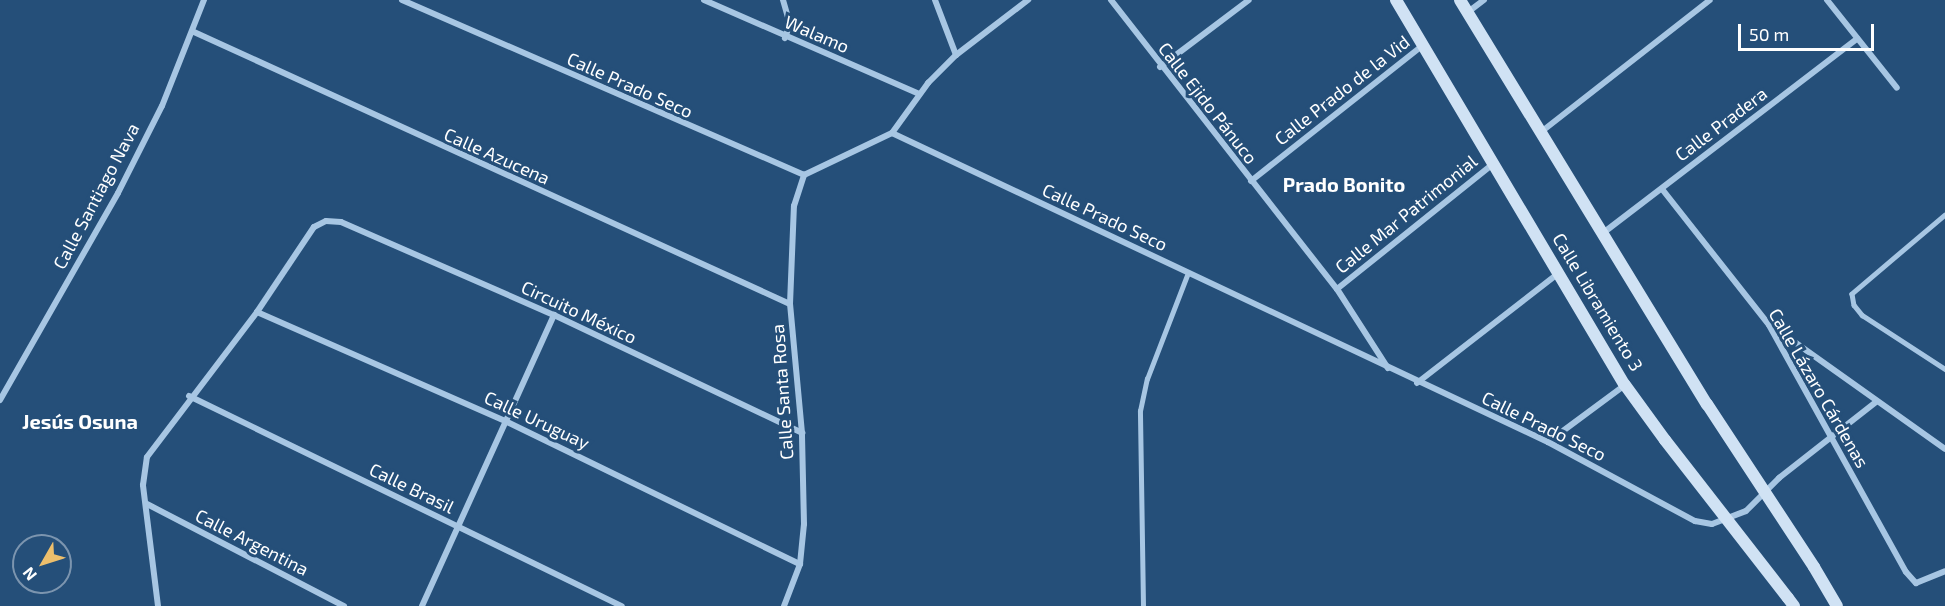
<!DOCTYPE html>
<html>
<head>
<meta charset="utf-8">
<style>
  body { margin:0 }
  #map { position:relative; width:1945px; height:606px; overflow:hidden; background:#254f79; font-family:"Exo 2",sans-serif }
  div>[style] { position:absolute }
  .lane>* { height:4.5px; margin:-2.25px; padding:0 2.25px; transform-origin:2.25px; border-radius:2.25px; background:#a7c6e3 }
  .street>* { height:6px; margin:-3px; padding:0 3px; transform-origin:3px; border-radius:3px; background:#a7c6e3 }
  .secondary>* { height:12px; margin:-6px; padding:0 6px; transform-origin:6px; border-radius:6px; background:#d0e2f4 }
  .secondary-bridge>* { height:12px; margin:-6px; padding:0 6px; transform-origin:6px; border-radius:6px; background:#d0e2f4 }
  span { translate:-50% -50%; white-space:nowrap; text-align:center; line-height:1.15; -webkit-text-stroke:6px #254f79; paint-order:stroke }
  .street-label { font-size:18px; color:#fff }
  .neighbourhood-label { font-size:20px; color:#fff; font-weight:700 }
  .north { position:absolute; left:12px; top:534px; width:60px; height:60px; box-sizing:border-box; background:#254f79; border:2px solid #7c95af; border-radius:50%; rotate:231deg; font-size:16px; font-weight:700; line-height:24px; text-align:center; color:#fff }
  .north::after { content:''; display:block; margin:auto; width:21px; height:27px; background:#edbf6c; clip-path:polygon(50% 0,100% 100%,50% 72%,0 100%) }
  .scale { position:absolute; left:1738px; top:24px; width:136px; height:27px; box-sizing:border-box; border:3px solid #fff; border-top:0; padding-left:8px; font-size:18px; line-height:21px; white-space:nowrap; color:#fff; -webkit-text-stroke:4px #254f79; paint-order:stroke }
</style>
</head>
<body>
<div id="map">
  <div class="lane">
    <i style="left:1945px;top:215px;width:122px;rotate:139.7deg"></i>
    <i style="left:1852px;top:294px;width:11px;rotate:80deg"></i>
    <i style="left:1854px;top:305px;width:13px;rotate:51deg"></i>
    <i style="left:1862px;top:315px;width:99px;rotate:33deg"></i>
    <i style="left:1143px;top:606px;width:195px;rotate:-90.9deg"></i>
    <i style="left:1140px;top:411px;width:33px;rotate:-78deg"></i>
    <i style="left:1147px;top:379px;width:114px;rotate:-68.9deg"></i>
  </div>
  <div class="street">
    <i style="left:402px;top:0;width:438px;rotate:23.5deg"></i>
    <i style="left:804px;top:175px;width:98px;rotate:-25.5deg"></i>
    <i style="left:704px;top:0;width:235px;rotate:23.6deg"></i>
    <i style="left:783px;top:0;width:25px;rotate:74deg"></i>
    <i style="left:790px;top:24px;width:15px;rotate:110deg"></i>
    <i style="left:935px;top:0;width:59px;rotate:69.1deg"></i>
    <i style="left:1111px;top:0;width:367px;rotate:52deg"></i>
    <i style="left:1337px;top:289px;width:94px;rotate:57.2deg"></i>
    <i style="left:1827px;top:0;width:112px;rotate:51.5deg"></i>
    <i style="left:1468px;top:12px;width:20px;rotate:-37deg"></i>
    <i style="left:194px;top:32px;width:655px;rotate:24.53deg"></i>
    <i style="left:1160px;top:67px;width:111px;rotate:-37deg"></i>
    <i style="left:1541px;top:132px;width:214px;rotate:-38deg"></i>
    <i style="left:892px;top:133px;width:725px;rotate:25.22deg"></i>
    <i style="left:1548px;top:442px;width:167px;rotate:28.3deg"></i>
    <i style="left:1695px;top:521px;width:17px;rotate:10deg"></i>
    <i style="left:1712px;top:524px;width:36px;rotate:-21deg"></i>
    <i style="left:1746px;top:511px;width:47px;rotate:-45deg"></i>
    <i style="left:1779px;top:478px;width:123px;rotate:-38.1deg"></i>
    <i style="left:892px;top:133px;width:62px;rotate:-54.2deg"></i>
    <i style="left:928px;top:83px;width:40px;rotate:-45deg"></i>
    <i style="left:956px;top:55px;width:91px;rotate:-37.4deg"></i>
    <i style="left:1251px;top:181px;width:219px;rotate:-38.3deg"></i>
    <i style="left:1662px;top:189px;width:173px;rotate:51.8deg"></i>
    <i style="left:1769px;top:325px;width:282px;rotate:61deg"></i>
    <i style="left:1906px;top:572px;width:15px;rotate:48deg"></i>
    <i style="left:1916px;top:583px;width:31px;rotate:-22deg"></i>
    <i style="left:1603px;top:233px;width:320px;rotate:-37.4deg"></i>
    <i style="left:1337px;top:289px;width:200px;rotate:-38.7deg"></i>
    <i style="left:257px;top:312px;width:271px;rotate:23.7deg"></i>
    <i style="left:505px;top:421px;width:328px;rotate:25.9deg"></i>
    <i style="left:1772px;top:326px;width:212px;rotate:35.4deg"></i>
    <i style="left:1417px;top:383px;width:180px;rotate:-37.8deg"></i>
    <i style="left:189px;top:396px;width:481px;rotate:25.9deg"></i>
    <i style="left:0;top:400px;width:238px;rotate:-60.3deg"></i>
    <i style="left:118px;top:193px;width:97px;rotate:-63.2deg"></i>
    <i style="left:162px;top:106px;width:114px;rotate:-68.4deg"></i>
    <i style="left:1548px;top:442px;width:96px;rotate:-36.5deg"></i>
    <i style="left:147px;top:504px;width:222px;rotate:27.4deg"></i>
    <i style="left:158px;top:606px;width:122px;rotate:-97.1deg"></i>
    <i style="left:143px;top:485px;width:28px;rotate:-82deg"></i>
    <i style="left:147px;top:457px;width:182px;rotate:-52.8deg"></i>
    <i style="left:257px;top:312px;width:102px;rotate:-56.2deg"></i>
    <i style="left:314px;top:227px;width:13px;rotate:-27deg"></i>
    <i style="left:326px;top:221px;width:15px;rotate:4deg"></i>
    <i style="left:341px;top:222px;width:232px;rotate:23.6deg"></i>
    <i style="left:554px;top:315px;width:275px;rotate:25.4deg"></i>
    <i style="left:422px;top:606px;width:320px;rotate:-65.6deg"></i>
    <i style="left:784px;top:606px;width:45px;rotate:-69.1deg"></i>
    <i style="left:800px;top:564px;width:40px;rotate:-84.3deg"></i>
    <i style="left:804px;top:524px;width:91px;rotate:-91.3deg"></i>
    <i style="left:802px;top:433px;width:130px;rotate:-95.3deg"></i>
    <i style="left:790px;top:304px;width:98px;rotate:-87.7deg"></i>
    <i style="left:794px;top:206px;width:33px;rotate:-72deg"></i>
  </div>
  <div class="secondary">
    <i style="left:1396px;top:0;width:448px;rotate:59.3deg"></i>
    <i style="left:1625px;top:385px;width:68px;rotate:54deg"></i>
    <i style="left:1460px;top:0;width:474px;rotate:58.6deg"></i>
    <i style="left:1814px;top:567px;width:45px;rotate:59.5deg"></i>
    <i style="left:1788px;top:598px;width:10px;rotate:53deg"></i>
  </div>
  <div class="secondary-bridge">
    <i style="left:1707px;top:404px;width:195px;rotate:56.7deg"></i>
    <i style="left:1665px;top:440px;width:200px;rotate:52.1deg"></i>
  </div>
  <div class="street-label">
    <span style="left:817px;top:34px;rotate:23deg">Walamo</span>
    <span style="left:630px;top:85px;rotate:24deg">Calle Prado Seco</span>
    <span style="left:1342px;top:90px;rotate:-38deg">Calle Prado de la Vid</span>
    <span style="left:1208px;top:103px;rotate:52deg">Calle Ejido Pánuco</span>
    <span style="left:1721px;top:124px;rotate:-37deg">Calle Pradera</span>
    <span style="left:497px;top:156px;rotate:24deg">Calle Azucena</span>
    <span style="left:96px;top:196px;rotate:-62deg">Calle Santiago Nava</span>
    <span style="left:1406px;top:214px;rotate:-39deg">Calle Mar Patrimonial</span>
    <span style="left:1105px;top:217px;rotate:25deg">Calle Prado Seco</span>
    <span style="left:1598px;top:302px;rotate:59deg">Calle Libramiento 3</span>
    <span style="left:579px;top:312px;rotate:25deg">Circuito México</span>
    <span style="left:1819px;top:388px;rotate:60deg">Calle Lázaro Cárdenas</span>
    <span style="left:782px;top:392px;rotate:-94deg">Calle Santa Rosa</span>
    <span style="left:537px;top:420px;rotate:25deg">Calle Uruguay</span>
    <span style="left:1544px;top:426px;rotate:26deg">Calle Prado Seco</span>
    <span style="left:412px;top:488px;rotate:26deg">Calle Brasil</span>
    <span style="left:252px;top:542px;rotate:27deg">Calle Argentina</span>
  </div>
  <div class="neighbourhood-label">
    <span style="left:1344px;top:184px">Prado Bonito</span>
    <span style="left:80px;top:421px">Jesús Osuna</span>
  </div>
  <div class="north">N</div>
  <div class="scale">50 m</div>
</div>
</body>
</html>
